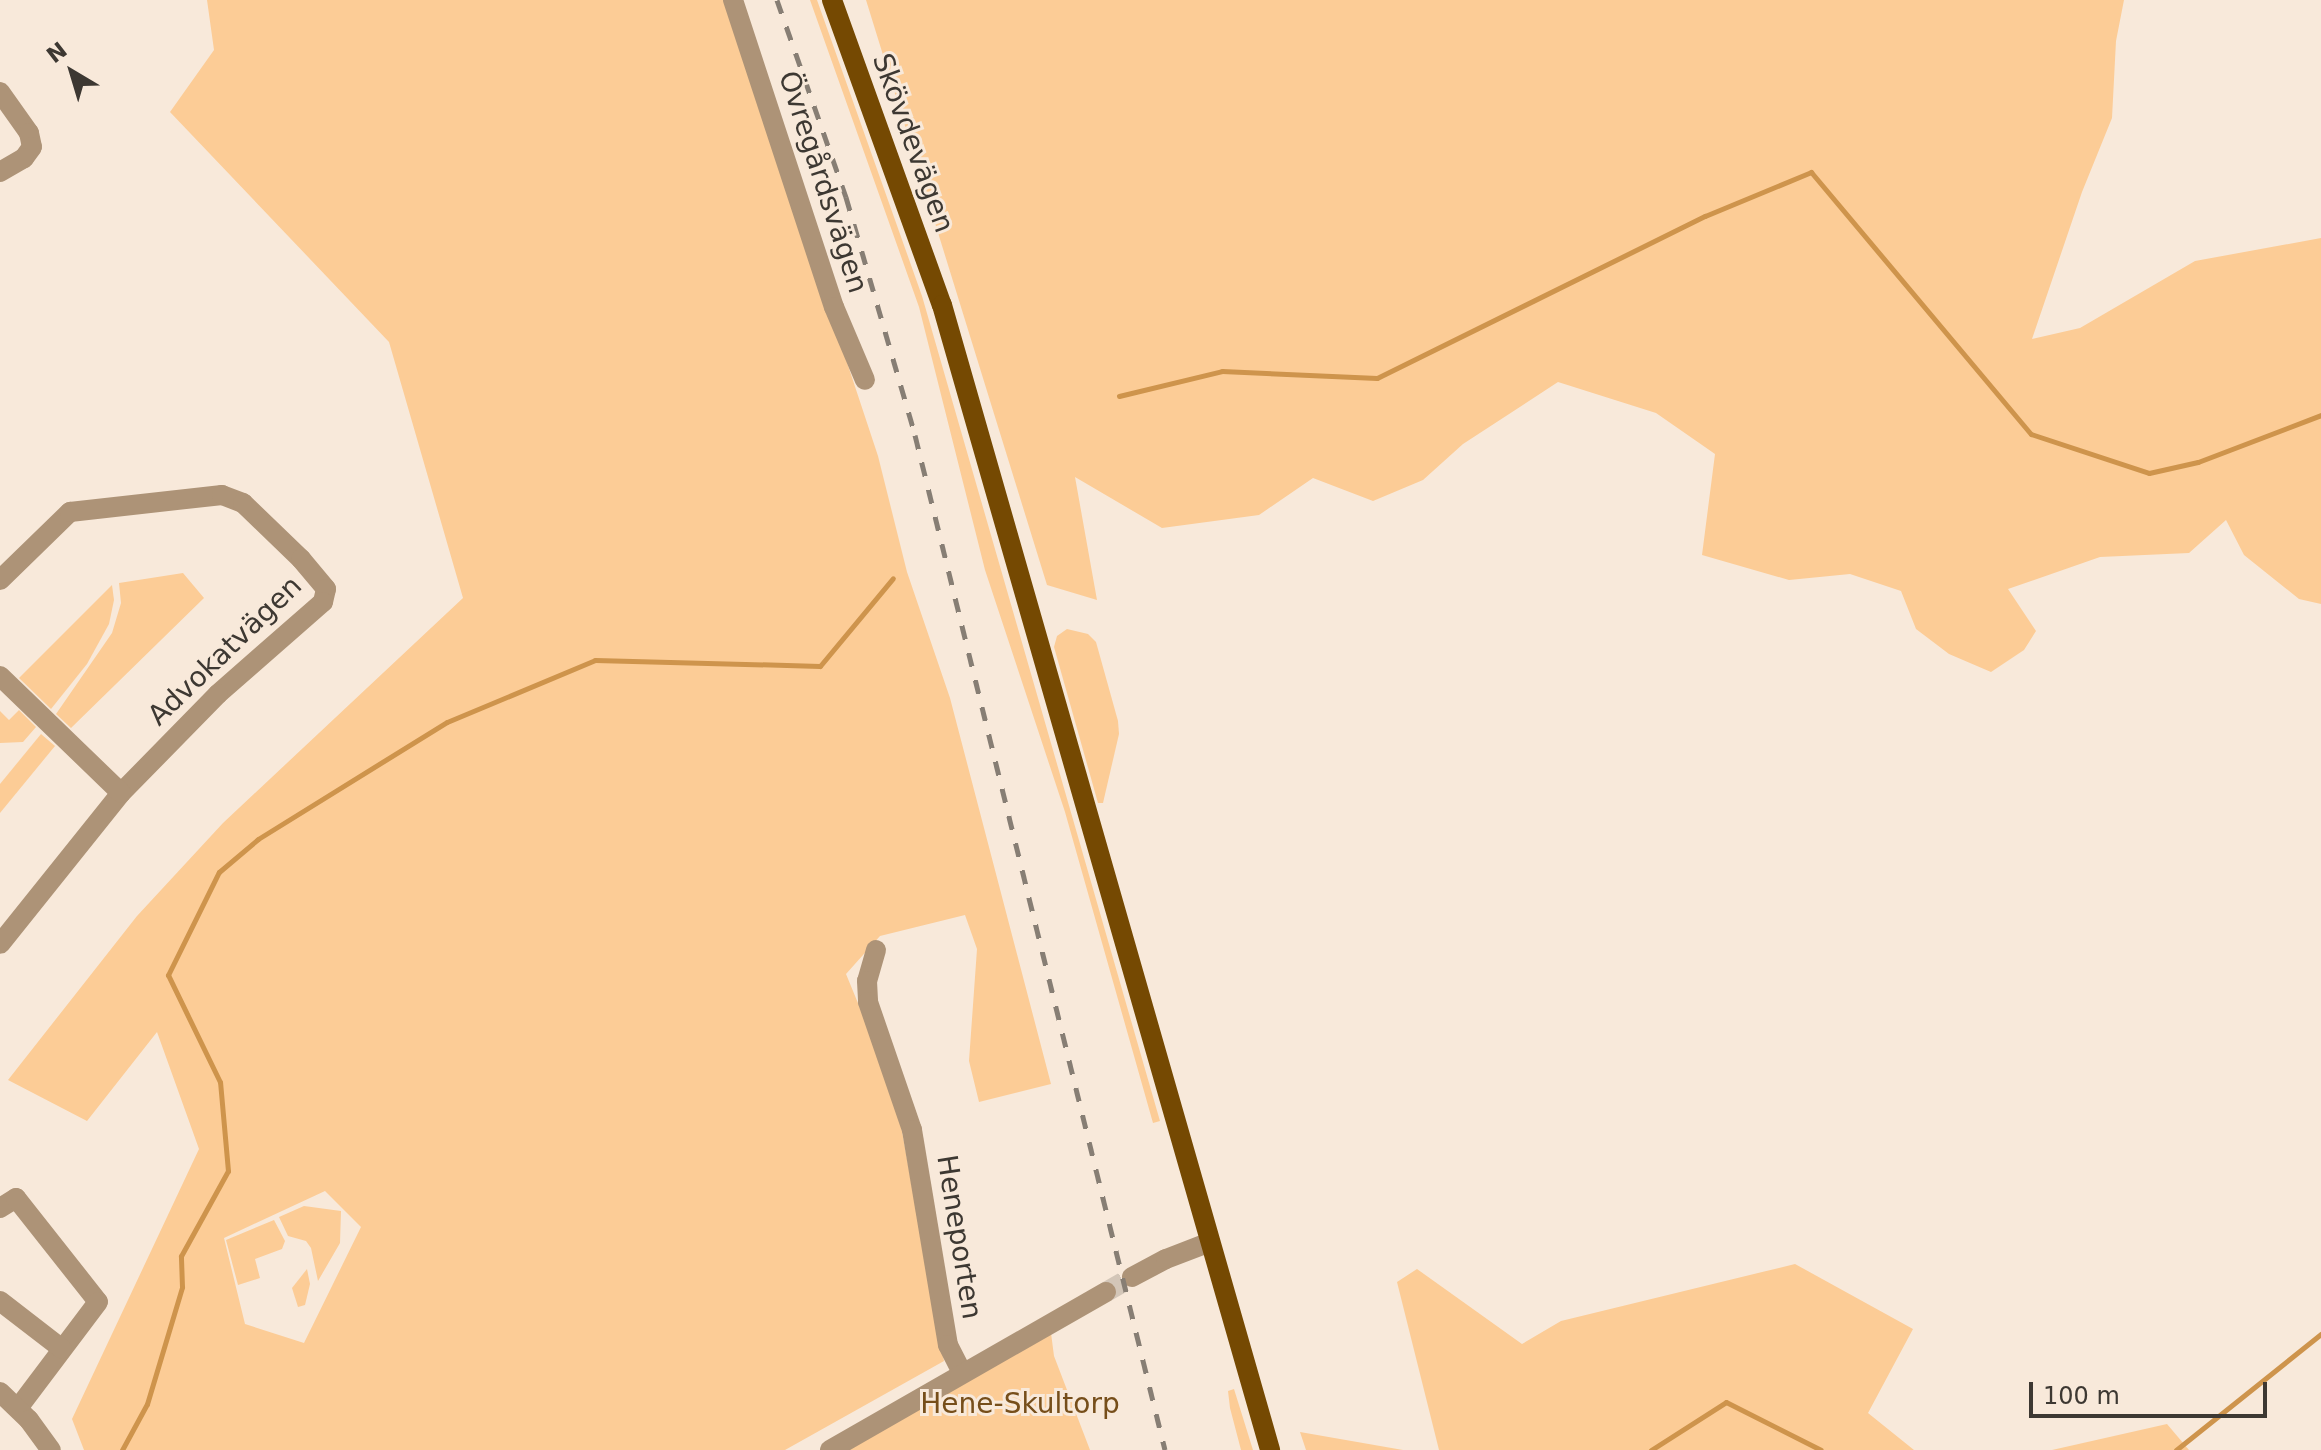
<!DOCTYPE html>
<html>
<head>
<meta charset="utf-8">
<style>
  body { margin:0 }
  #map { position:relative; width:2321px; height:1450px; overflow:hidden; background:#f8e9da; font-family:"DejaVu Sans",sans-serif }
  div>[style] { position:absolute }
  .green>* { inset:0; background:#fccc96 }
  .stream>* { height:5px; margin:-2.5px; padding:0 2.5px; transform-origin:2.5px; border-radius:2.5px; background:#ce944c }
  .minor-tunnel>* { height:20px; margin-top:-10px; transform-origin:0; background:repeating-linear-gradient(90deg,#d3c6b8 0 20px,transparent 0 30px) }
  .minor>* { height:20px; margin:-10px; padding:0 10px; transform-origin:10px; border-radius:10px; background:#ad9377 }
  .major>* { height:20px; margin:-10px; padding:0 10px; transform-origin:10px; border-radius:10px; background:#754902 }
  .rail>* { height:5px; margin-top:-2.5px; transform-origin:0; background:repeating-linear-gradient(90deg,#877e74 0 14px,transparent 0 28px) }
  span { translate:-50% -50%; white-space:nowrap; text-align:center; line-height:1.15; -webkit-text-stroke:6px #f8e9da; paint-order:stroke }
  .street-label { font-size:28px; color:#3d3832 }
  .park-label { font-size:28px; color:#764e1a }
  .north { position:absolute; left:32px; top:32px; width:80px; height:80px; -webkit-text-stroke:6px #f8e9da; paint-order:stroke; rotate:322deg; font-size:22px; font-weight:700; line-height:32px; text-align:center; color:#3d3832 }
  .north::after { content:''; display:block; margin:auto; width:28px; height:36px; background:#3d3832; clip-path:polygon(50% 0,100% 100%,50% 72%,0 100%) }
  .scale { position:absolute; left:2029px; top:1382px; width:238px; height:36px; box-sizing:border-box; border:4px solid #3d3832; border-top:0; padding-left:10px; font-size:24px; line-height:28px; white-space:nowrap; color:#3d3832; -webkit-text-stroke:6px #f8e9da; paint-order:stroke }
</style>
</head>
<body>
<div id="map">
  <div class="green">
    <i style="clip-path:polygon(evenodd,207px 0,727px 0,878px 456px,907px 572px,950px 698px,1051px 1084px,979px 1102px,969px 1061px,977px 949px,965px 915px,880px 936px,846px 974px,895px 1093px,944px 1361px,785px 1450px,84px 1450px,72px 1419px,199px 1149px,157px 1032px,87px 1121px,8px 1080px,137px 916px,223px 823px,463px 598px,389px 342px,170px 112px,214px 50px,207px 0,325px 1191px,361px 1227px,304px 1343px,245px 1324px,224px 1238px,325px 1191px)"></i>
    <i style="clip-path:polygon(810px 0,817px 0,922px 296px,1160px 1121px,1153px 1123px,1065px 812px,985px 570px,919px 307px)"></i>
    <i style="clip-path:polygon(866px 0,2124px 0,2116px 41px,2112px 118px,2082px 192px,2032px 339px,2080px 328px,2195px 261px,2321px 238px,2321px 604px,2299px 599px,2244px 555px,2226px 520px,2189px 553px,2100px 557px,2008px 589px,2036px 631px,2024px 650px,1991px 672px,1949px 654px,1916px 629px,1901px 591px,1850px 574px,1789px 580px,1702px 555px,1715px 454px,1656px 413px,1558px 382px,1463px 444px,1423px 480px,1373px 501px,1313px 478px,1259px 515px,1162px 528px,1075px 477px,1097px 600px,1047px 585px)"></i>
    <i style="clip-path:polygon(183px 573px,204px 598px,71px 728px,56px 714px,112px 633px,121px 603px,119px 583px)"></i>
    <i style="clip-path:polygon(112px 585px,114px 600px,109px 624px,87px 664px,51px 709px,19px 678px)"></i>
    <i style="clip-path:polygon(1067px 629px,1088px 634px,1096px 642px,1118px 721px,1119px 734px,1103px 803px,1098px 803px,1054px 647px,1057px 636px)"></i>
    <i style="clip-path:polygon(19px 710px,36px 727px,23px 742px,0 743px,0 711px,9px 720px)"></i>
    <i style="clip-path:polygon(41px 734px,55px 746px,0 813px,0 784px)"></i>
    <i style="clip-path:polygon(304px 1206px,341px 1211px,340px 1243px,318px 1281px,311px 1248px,306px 1241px,288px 1236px,279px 1217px)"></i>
    <i style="clip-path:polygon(274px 1220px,285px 1241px,282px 1249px,255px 1259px,260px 1278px,238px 1285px,226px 1240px)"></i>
    <i style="clip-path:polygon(1795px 1264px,1913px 1329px,1868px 1413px,1914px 1450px,1439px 1450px,1397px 1282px,1417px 1269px,1522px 1344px,1561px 1321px)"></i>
    <i style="clip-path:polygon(307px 1269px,310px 1284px,305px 1305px,298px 1307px,292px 1288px)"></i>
    <i style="clip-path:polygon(1051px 1333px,1054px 1356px,1090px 1450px,845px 1450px)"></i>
    <i style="clip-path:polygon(1234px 1389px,1248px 1434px,1253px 1450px,1241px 1450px,1230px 1408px,1228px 1391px)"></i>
    <i style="clip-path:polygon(2167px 1424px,2189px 1450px,2052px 1450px)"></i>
    <i style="clip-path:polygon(1300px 1432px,1403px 1450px,1306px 1450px)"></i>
  </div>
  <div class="stream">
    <i style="left:1119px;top:396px;width:106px;rotate:-13.6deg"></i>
    <i style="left:1222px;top:371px;width:155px;rotate:2.6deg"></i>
    <i style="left:1377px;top:378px;width:366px;rotate:-26.3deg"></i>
    <i style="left:1705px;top:216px;width:115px;rotate:-22.5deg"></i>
    <i style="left:1811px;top:172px;width:342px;rotate:50deg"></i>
    <i style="left:2031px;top:434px;width:124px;rotate:18.3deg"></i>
    <i style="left:2149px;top:473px;width:50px;rotate:-12.7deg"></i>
    <i style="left:2198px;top:462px;width:132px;rotate:-20.9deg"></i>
    <i style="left:122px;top:1450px;width:52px;rotate:-61.5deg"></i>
    <i style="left:147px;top:1404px;width:122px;rotate:-73.3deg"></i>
    <i style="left:182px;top:1287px;width:31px;rotate:-92deg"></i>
    <i style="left:181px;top:1256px;width:97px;rotate:-61.1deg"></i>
    <i style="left:228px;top:1171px;width:89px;rotate:-95.1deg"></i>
    <i style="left:220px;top:1082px;width:119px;rotate:-115.9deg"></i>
    <i style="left:168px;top:975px;width:115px;rotate:-63.7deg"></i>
    <i style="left:219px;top:872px;width:51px;rotate:-40.2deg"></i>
    <i style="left:258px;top:839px;width:222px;rotate:-31.8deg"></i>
    <i style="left:447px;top:722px;width:160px;rotate:-22.7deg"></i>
    <i style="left:595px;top:660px;width:225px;rotate:1.5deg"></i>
    <i style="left:820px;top:666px;width:114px;rotate:-50.3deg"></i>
    <i style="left:1651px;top:1450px;width:89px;rotate:-32.6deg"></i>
    <i style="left:1726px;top:1402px;width:106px;rotate:26.8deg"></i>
    <i style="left:2176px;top:1450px;width:186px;rotate:-38.7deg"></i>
  </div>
  <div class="minor-tunnel">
    <i style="left:1106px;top:1292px;width:30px;rotate:-30deg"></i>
  </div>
  <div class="minor">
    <i style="left:733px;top:0;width:323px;rotate:71.8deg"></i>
    <i style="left:834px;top:307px;width:79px;rotate:67deg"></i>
    <i style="left:0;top:92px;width:50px;rotate:54.7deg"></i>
    <i style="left:29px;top:133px;width:14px;rotate:78deg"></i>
    <i style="left:32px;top:147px;width:14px;rotate:126deg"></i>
    <i style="left:24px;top:158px;width:28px;rotate:150deg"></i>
    <i style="left:0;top:580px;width:98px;rotate:-44.2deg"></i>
    <i style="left:70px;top:512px;width:153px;rotate:-6.4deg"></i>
    <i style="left:222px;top:495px;width:22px;rotate:21deg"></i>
    <i style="left:243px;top:503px;width:81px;rotate:44deg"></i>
    <i style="left:301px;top:559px;width:39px;rotate:50deg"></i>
    <i style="left:326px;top:589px;width:13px;rotate:103deg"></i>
    <i style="left:323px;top:602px;width:140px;rotate:138.8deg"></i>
    <i style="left:218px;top:694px;width:139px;rotate:134.4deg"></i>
    <i style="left:121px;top:793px;width:193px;rotate:128.7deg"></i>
    <i style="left:0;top:676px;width:168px;rotate:44deg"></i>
    <i style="left:876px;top:950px;width:32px;rotate:106deg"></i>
    <i style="left:867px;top:981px;width:21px;rotate:87deg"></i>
    <i style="left:868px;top:1002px;width:135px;rotate:71deg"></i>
    <i style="left:912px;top:1130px;width:218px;rotate:80.5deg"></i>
    <i style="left:948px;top:1345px;width:31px;rotate:63deg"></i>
    <i style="left:0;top:1208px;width:19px;rotate:-32deg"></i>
    <i style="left:16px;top:1198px;width:132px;rotate:51.7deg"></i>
    <i style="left:98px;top:1302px;width:133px;rotate:127deg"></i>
    <i style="left:1132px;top:1277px;width:38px;rotate:-28deg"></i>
    <i style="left:1166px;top:1259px;width:47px;rotate:-21.1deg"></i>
    <i style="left:0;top:1301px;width:78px;rotate:37.7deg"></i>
    <i style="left:0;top:1392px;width:40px;rotate:44deg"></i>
    <i style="left:29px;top:1420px;width:37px;rotate:54deg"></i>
    <i style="left:830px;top:1450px;width:318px;rotate:-29.8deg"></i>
  </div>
  <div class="major">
    <i style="left:832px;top:0;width:324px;rotate:70.2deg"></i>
    <i style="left:942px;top:305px;width:1191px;rotate:74.01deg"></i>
  </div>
  <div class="rail">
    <i style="left:777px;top:0;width:209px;rotate:70.7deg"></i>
    <i style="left:846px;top:197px;width:248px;rotate:73.8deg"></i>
    <i style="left:915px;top:435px;width:1045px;rotate:76.16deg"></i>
  </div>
  <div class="street-label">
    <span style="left:913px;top:143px;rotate:70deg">Skövdevägen</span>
    <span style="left:823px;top:182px;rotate:72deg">Övregårdsvägen</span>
    <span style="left:225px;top:651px;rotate:-44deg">Advokatvägen</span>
    <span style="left:959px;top:1237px;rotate:81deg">Heneporten</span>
  </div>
  <div class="park-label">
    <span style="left:1020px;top:1404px">Hene-Skultorp</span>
  </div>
  <div class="north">N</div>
  <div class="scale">100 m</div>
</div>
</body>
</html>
